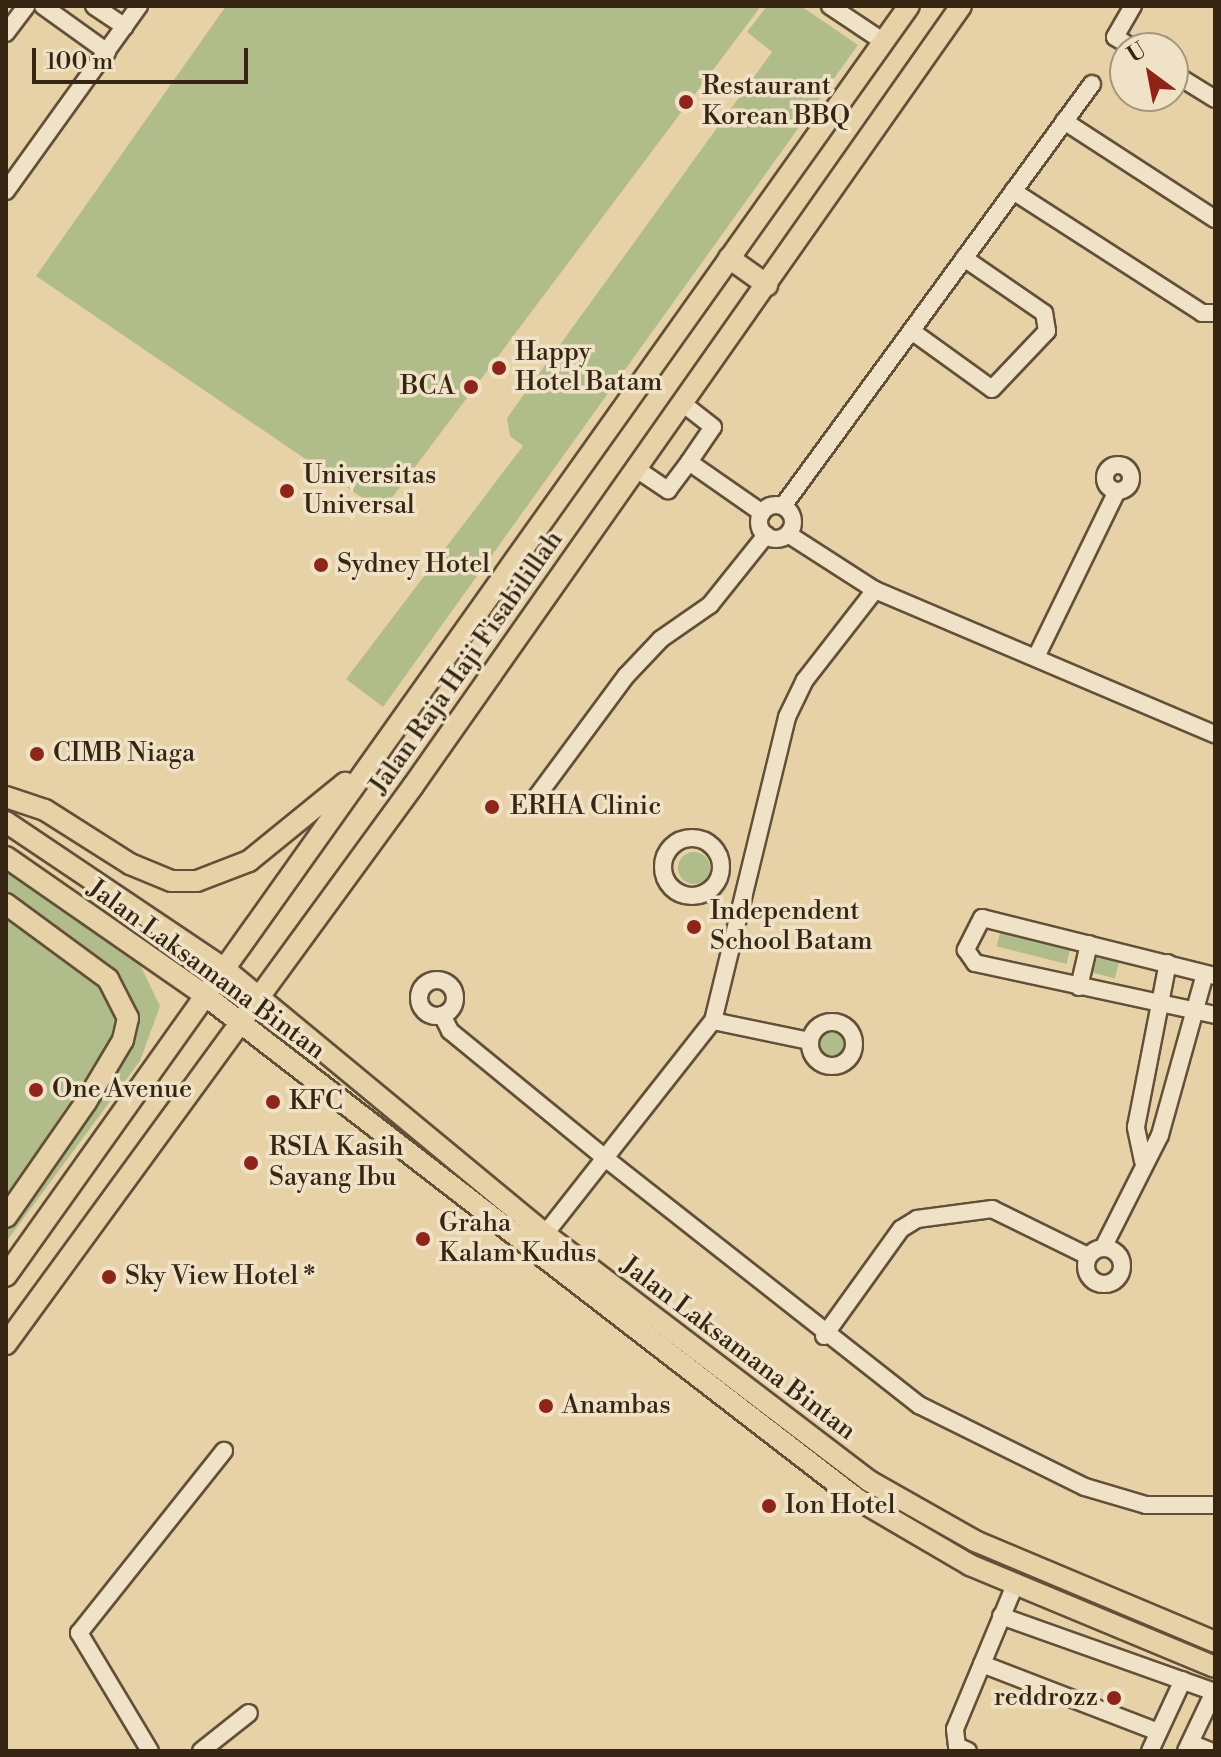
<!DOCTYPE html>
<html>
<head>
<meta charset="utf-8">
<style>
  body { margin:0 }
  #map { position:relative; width:1221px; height:1757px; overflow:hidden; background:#e7d2a8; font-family:"Libre Bodoni",serif }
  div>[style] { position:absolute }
  .green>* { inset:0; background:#b0bd8b; transform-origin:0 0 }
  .round { border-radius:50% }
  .roads { filter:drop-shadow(2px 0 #625038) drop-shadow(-2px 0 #625038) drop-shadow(0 2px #625038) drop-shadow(0 -2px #625038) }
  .minor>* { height:16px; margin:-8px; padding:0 8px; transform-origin:8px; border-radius:8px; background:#efe2c6 }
  .minor>.ring { margin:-8px; padding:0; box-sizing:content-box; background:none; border:16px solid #efe2c6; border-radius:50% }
  .major>* { height:20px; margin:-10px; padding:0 10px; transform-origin:10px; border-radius:10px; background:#e7d2a8 }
  .dots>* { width:22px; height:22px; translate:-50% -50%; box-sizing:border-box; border:4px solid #efe2c6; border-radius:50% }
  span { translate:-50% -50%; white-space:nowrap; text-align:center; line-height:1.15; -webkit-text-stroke:7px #efe2c6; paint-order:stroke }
  .poi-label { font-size:26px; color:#352512 }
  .left { translate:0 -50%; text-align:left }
  .right { translate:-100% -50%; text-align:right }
  .street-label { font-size:26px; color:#352512 }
  .frame { position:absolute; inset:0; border:8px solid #352512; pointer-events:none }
  .north { position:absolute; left:1109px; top:32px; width:80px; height:80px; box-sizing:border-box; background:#efe2c6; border:2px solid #a5967e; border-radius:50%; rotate:328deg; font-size:22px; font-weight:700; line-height:32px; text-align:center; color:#352512 }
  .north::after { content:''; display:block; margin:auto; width:28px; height:36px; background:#8f2418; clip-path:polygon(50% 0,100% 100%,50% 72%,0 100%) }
  .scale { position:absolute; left:32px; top:48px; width:216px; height:36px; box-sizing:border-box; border:4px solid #352512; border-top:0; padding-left:10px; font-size:24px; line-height:28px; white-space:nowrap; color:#352512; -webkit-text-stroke:6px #efe2c6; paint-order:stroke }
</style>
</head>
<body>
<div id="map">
  <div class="green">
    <i style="clip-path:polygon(226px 6px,761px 6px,382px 511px,36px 276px)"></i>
    <i style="clip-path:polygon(767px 6px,801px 6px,858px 45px,383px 707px,346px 679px,523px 446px,510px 436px,507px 418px,772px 52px,747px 32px)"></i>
    <i class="round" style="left:678px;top:852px;width:32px;height:32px"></i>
    <i style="clip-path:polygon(6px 855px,124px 932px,160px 1006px,140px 1061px,6px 1242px)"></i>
    <i style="left:1001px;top:929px;width:72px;height:18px;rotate:14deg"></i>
    <i style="left:1097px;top:952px;width:24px;height:21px;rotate:15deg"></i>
    <i class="round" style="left:817px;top:1029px;width:32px;height:32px"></i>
  </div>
  <div class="roads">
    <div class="minor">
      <i style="left:43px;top:6px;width:79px;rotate:35.7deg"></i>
      <i style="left:94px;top:6px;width:37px;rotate:34deg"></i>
      <i style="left:830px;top:6px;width:65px;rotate:33.7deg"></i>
      <i style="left:6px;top:33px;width:34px;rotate:-53deg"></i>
      <i style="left:1133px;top:48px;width:21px;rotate:-149deg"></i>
      <i style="left:1115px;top:37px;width:36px;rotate:-60deg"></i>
      <i style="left:1173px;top:73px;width:49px;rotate:31.8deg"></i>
      <i style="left:1064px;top:121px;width:180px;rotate:33deg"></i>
      <i style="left:6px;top:191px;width:228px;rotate:-54.3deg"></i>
      <i style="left:1013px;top:191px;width:225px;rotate:32.8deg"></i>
      <i style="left:1202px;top:313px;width:13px"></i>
      <i style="left:913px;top:332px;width:97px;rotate:35.8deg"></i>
      <i style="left:992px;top:389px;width:80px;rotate:-46.5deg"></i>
      <i style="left:1047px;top:331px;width:18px;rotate:-99deg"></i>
      <i style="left:1044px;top:313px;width:97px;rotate:-145.5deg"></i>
      <i style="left:689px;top:462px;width:89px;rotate:34.9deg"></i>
      <i class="ring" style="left:1105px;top:465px;width:10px;height:10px"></i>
      <i style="left:635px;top:468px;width:40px;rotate:34deg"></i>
      <i style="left:668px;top:490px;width:35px;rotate:-53deg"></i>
      <i style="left:689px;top:462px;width:42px;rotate:-55.6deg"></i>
      <i style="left:713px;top:427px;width:39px;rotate:-142deg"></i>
      <i class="ring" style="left:759px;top:505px;width:18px;height:18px"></i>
      <i style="left:783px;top:506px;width:523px;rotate:-53.79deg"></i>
      <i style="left:788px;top:534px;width:103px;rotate:32.8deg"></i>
      <i style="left:875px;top:590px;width:369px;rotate:23deg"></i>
      <i style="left:1037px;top:655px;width:182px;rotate:-64deg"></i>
      <i style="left:529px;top:807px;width:163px;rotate:-53.5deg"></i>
      <i style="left:626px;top:676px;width:51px;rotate:-46.6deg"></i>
      <i style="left:661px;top:639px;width:60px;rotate:-34.8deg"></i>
      <i style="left:710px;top:605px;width:90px;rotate:-51.3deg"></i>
      <i class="ring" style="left:663px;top:838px;width:42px;height:42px"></i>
      <i style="left:1215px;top:976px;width:240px;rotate:-166deg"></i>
      <i style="left:982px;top:918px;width:36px;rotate:117deg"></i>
      <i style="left:966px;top:950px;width:16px;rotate:55deg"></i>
      <i style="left:975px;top:963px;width:246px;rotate:12.2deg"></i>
      <i class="ring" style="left:419px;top:980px;width:20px;height:20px"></i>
      <i style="left:1079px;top:987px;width:44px;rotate:-76.9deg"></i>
      <i style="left:442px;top:1015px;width:18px;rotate:63deg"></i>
      <i style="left:450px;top:1031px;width:200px;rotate:39.3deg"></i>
      <i style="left:605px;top:1158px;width:400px;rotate:38.2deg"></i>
      <i style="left:919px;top:1405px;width:185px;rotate:26.3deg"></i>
      <i style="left:1085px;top:1487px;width:64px;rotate:16.4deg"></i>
      <i style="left:1146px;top:1505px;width:69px"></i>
      <i style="left:713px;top:1021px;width:99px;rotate:11.7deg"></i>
      <i class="ring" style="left:810px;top:1022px;width:28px;height:28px"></i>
      <i style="left:1143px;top:1161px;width:35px;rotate:-102deg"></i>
      <i style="left:1136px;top:1127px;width:167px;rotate:-79deg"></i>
      <i style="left:538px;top:1243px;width:283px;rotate:-51.8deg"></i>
      <i style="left:713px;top:1021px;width:313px;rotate:-76.3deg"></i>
      <i style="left:787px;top:717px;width:41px;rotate:-64.1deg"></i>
      <i style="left:805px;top:680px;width:114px;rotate:-52.1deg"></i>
      <i class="ring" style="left:1086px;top:1248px;width:20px;height:20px"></i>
      <i style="left:1103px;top:1248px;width:127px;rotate:-63.2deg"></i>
      <i style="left:1160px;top:1135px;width:167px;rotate:-74.4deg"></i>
      <i style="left:824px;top:1336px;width:132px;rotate:-54.3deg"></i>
      <i style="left:901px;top:1229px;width:19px;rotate:-32deg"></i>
      <i style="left:917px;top:1219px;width:76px;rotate:-7.6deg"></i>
      <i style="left:992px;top:1209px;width:107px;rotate:26.1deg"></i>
      <i style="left:1001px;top:1616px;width:227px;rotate:19.6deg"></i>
      <i style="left:982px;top:1664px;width:189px;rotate:21.1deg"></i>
      <i style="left:1190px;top:1743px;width:22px;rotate:22deg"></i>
      <i style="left:150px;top:1751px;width:138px;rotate:-121deg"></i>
      <i style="left:79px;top:1633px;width:233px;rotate:-51.5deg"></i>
      <i style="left:201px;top:1751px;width:61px;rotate:-38.4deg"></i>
      <i style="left:968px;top:1751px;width:12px;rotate:-156deg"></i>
      <i style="left:957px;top:1746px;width:17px;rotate:-97deg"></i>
      <i style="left:955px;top:1729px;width:156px;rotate:-67.4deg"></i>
      <i style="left:1150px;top:1751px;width:78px;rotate:-65.1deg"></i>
      <i style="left:1186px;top:1751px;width:65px;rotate:-64.6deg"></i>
    </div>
    <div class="major">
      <i style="left:729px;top:258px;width:47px;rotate:35.4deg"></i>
      <i style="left:6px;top:797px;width:41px;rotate:18.4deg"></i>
      <i style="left:45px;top:810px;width:101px;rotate:32.4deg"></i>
      <i style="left:130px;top:864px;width:44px;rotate:22.5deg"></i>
      <i style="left:171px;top:881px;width:26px"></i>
      <i style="left:197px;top:881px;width:56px;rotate:-21deg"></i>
      <i style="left:249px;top:861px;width:124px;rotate:-39.1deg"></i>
      <i style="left:6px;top:822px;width:265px;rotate:33.9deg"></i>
      <i style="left:226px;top:970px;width:414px;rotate:39.6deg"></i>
      <i style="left:545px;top:1234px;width:407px;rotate:37.3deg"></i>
      <i style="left:869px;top:1481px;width:122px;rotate:29.5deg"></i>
      <i style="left:975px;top:1541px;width:260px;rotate:22.8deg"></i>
      <i style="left:6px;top:857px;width:244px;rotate:34.8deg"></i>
      <i style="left:206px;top:996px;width:823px;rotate:37.69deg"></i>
      <i style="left:857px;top:1499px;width:131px;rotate:30.3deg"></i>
      <i style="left:970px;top:1565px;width:265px;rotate:22.6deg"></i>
      <i style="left:6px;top:904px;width:127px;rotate:36.3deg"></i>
      <i style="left:108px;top:979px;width:44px;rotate:62.9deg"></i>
      <i style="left:128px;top:1018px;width:23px;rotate:103deg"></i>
      <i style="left:123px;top:1040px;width:72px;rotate:120.8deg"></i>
      <i style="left:86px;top:1102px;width:140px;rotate:124.8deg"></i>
      <i style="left:6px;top:1276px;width:1558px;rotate:-54.59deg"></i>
      <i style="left:6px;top:1344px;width:691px;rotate:-53.89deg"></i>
      <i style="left:413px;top:786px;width:953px;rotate:-54.91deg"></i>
    </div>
  </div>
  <div class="dots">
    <i style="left:686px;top:102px;background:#8f2418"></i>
    <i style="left:499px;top:368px;background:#8f2418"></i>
    <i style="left:471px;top:387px;background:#8f2418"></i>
    <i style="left:287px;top:491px;background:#8f2418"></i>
    <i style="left:321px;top:565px;background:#8f2418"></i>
    <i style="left:37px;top:754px;background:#8f2418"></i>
    <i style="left:492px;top:807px;background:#8f2418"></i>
    <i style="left:694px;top:927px;background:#8f2418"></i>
    <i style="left:36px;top:1090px;background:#8f2418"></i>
    <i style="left:273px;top:1102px;background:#8f2418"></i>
    <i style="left:251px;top:1163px;background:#8f2418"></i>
    <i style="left:423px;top:1239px;background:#8f2418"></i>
    <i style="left:109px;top:1277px;background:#8f2418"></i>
    <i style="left:546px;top:1406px;background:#8f2418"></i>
    <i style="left:769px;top:1506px;background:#8f2418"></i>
    <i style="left:1114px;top:1698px;background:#8f2418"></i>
  </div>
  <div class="poi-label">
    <span class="left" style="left:702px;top:102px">Restaurant<br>Korean BBQ</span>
    <span class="left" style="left:515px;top:368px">Happy<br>Hotel Batam</span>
    <span class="right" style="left:455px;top:387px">BCA</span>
    <span class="left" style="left:303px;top:491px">Universitas<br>Universal</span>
    <span class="left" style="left:337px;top:565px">Sydney Hotel</span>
    <span class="left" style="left:53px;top:754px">CIMB Niaga</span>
    <span class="left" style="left:510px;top:807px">ERHA Clinic</span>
    <span class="left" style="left:710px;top:927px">Independent<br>School Batam</span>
    <span class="left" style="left:52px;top:1090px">One Avenue</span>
    <span class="left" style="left:289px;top:1102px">KFC</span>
    <span class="left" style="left:269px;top:1163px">RSIA Kasih<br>Sayang Ibu</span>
    <span class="left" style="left:439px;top:1239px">Graha<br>Kalam Kudus</span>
    <span class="left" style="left:125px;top:1277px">Sky View Hotel *</span>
    <span class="left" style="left:562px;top:1406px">Anambas</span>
    <span class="left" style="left:785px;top:1506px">Ion Hotel</span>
    <span class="right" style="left:1098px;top:1698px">reddrozz</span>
  </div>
  <div class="street-label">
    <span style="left:467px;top:663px;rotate:-55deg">Jalan Raja Haji Fisabilillah</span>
    <span style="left:206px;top:970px;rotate:36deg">Jalan Laksamana Bintan</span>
    <span style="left:738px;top:1349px;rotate:37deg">Jalan Laksamana Bintan</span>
  </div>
  <div class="frame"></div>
  <div class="north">U</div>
  <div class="scale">100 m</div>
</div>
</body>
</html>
